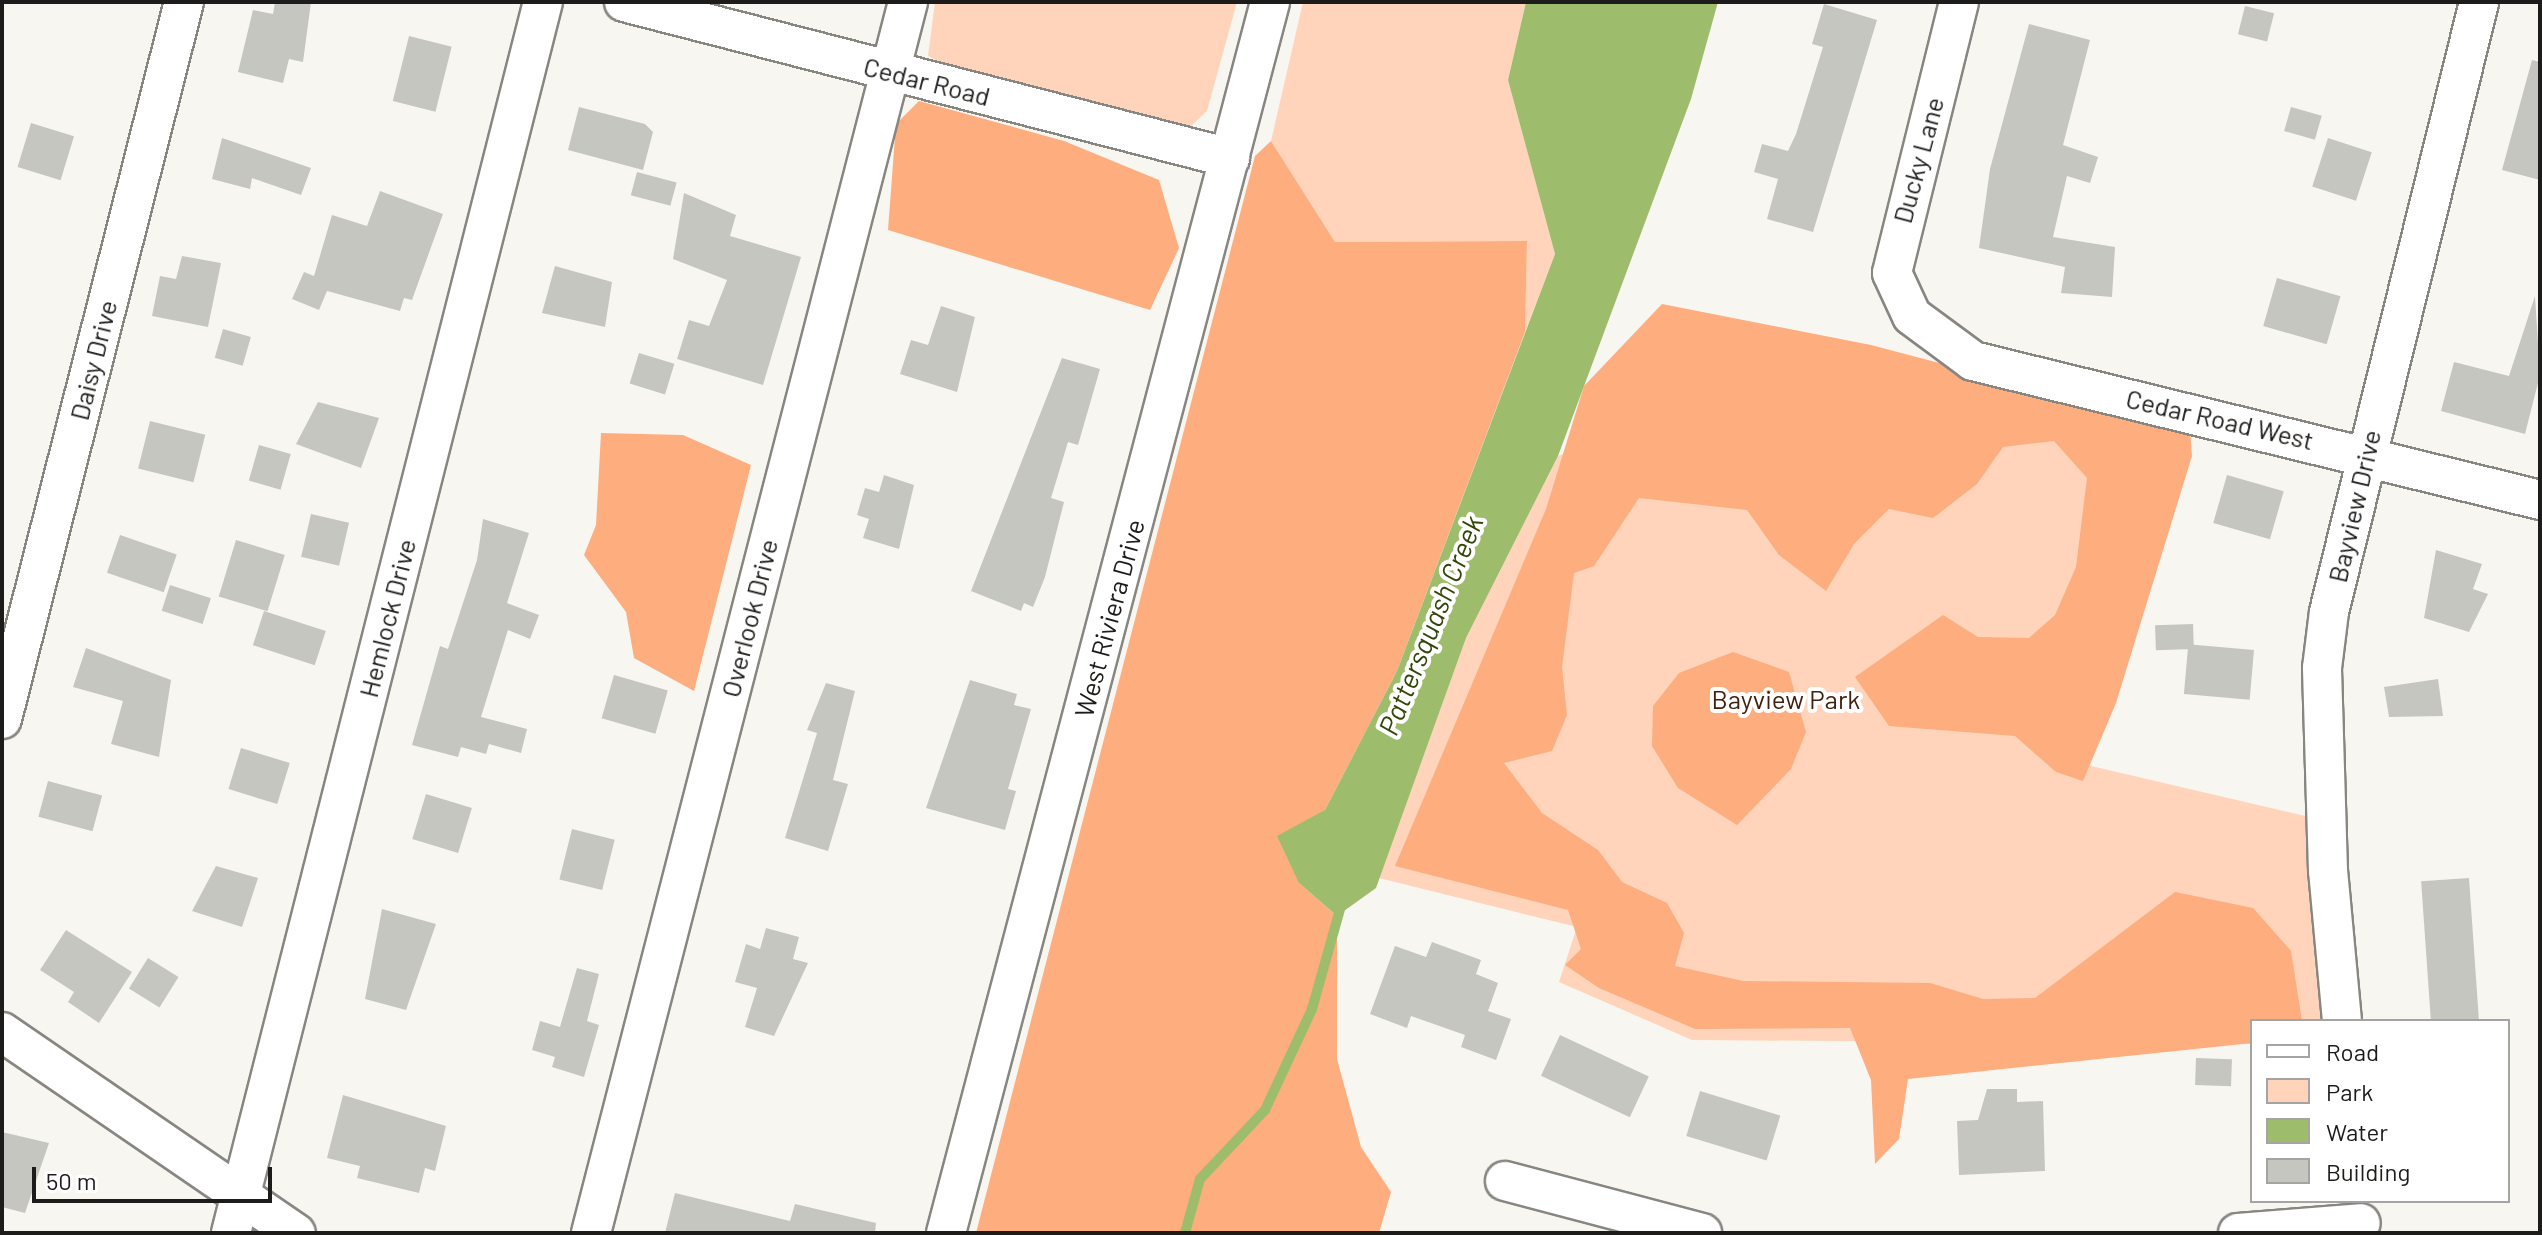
<!DOCTYPE html>
<html>
<head>
<meta charset="utf-8">
<style>
  body { margin:0 }
  #map { position:relative; width:2542px; height:1235px; overflow:hidden; background:#f8f6f1; font-family:Barlow,sans-serif }
  div>[style] { position:absolute }
  .green>* { inset:0; background:#ffd4bb }
  .forest>* { inset:0; background:#fdad7e }
  .water>* { inset:0; background:#9ebd6c }
  .stream>* { height:10px; margin:-5px; padding:0 5px; transform-origin:5px; border-radius:5px; background:#9ebd6c }
  .building>* { inset:0; background:#c6c6c1; transform-origin:0 0 }
  .roads { filter:drop-shadow(2px 0 #888681) drop-shadow(-2px 0 #888681) drop-shadow(0 2px #888681) drop-shadow(0 -2px #888681) }
  .minor>* { height:38px; margin:-19px; padding:0 19px; transform-origin:19px; border-radius:19px; background:#fff }
  span { translate:-50% -50%; white-space:nowrap; text-align:center; line-height:1.15; -webkit-text-stroke:8px #fff; paint-order:stroke }
  .street-label { font-size:26px; color:#1d1c1a }
  .park-label { font-size:26px; color:#41220e }
  .water-label { font-size:28px; color:#34470b; font-style:italic }
  .frame { position:absolute; inset:0; border:4px solid #1d1c1a; pointer-events:none }
  .legend { position:absolute; left:2250px; top:1019px; width:260px; height:184px; box-sizing:border-box; background:#fff; border:2px solid #a5a4a3; margin:0; padding:10px 14px; list-style:none; font-size:24px; color:#1d1c1a }
  .legend li { display:flex; align-items:center; gap:16px; height:40px }
  .legend b { width:40px; border:2px solid #a5a4a3 }
  .scale { position:absolute; left:32px; top:1167px; width:240px; height:36px; box-sizing:border-box; border:4px solid #1d1c1a; border-top:0; padding-left:10px; font-size:24px; line-height:28px; white-space:nowrap; color:#1d1c1a; -webkit-text-stroke:6px #fff; paint-order:stroke }
</style>
</head>
<body>
<div id="map">
  <div class="green">
    <i style="clip-path:polygon(935px 2px,1237px 2px,1207px 111px,1191px 126px,944px 64px,928px 56px)"></i>
    <i style="clip-path:polygon(1303px 2px,1526px 2px,1508px 80px,1555px 254px,1525px 332px,1527px 241px,1335px 242px,1271px 141px)"></i>
    <i style="clip-path:polygon(1826px 350px,2182px 436px,2087px 765px,2314px 818px,2330px 1021px,2252px 1021px,2252px 1044px,1692px 1040px,1559px 982px,1577px 927px,1379px 878px,1466px 638px,1558px 456px)"></i>
  </div>
  <div class="forest">
    <i style="clip-path:polygon(919px 101px,1064px 141px,1159px 180px,1179px 248px,1150px 310px,888px 230px,896px 124px)"></i>
    <i style="clip-path:polygon(1271px 141px,1335px 242px,1527px 241px,1525px 332px,1397px 671px,1325px 810px,1299px 883px,1337px 916px,1337px 1059px,1361px 1147px,1391px 1192px,1379px 1233px,976px 1233px,1255px 156px)"></i>
    <i style="clip-path:polygon(1662px 304px,1871px 345px,2190px 429px,2192px 456px,2116px 703px,2083px 781px,2056px 772px,2015px 736px,1889px 726px,1855px 677px,1943px 615px,1978px 637px,2029px 638px,2055px 615px,2076px 567px,2087px 478px,2054px 441px,2003px 447px,1977px 484px,1933px 518px,1889px 509px,1854px 544px,1826px 591px,1779px 555px,1747px 510px,1639px 498px,1594px 566px,1574px 573px,1562px 667px,1567px 715px,1552px 751px,1504px 763px,1542px 813px,1598px 850px,1622px 882px,1667px 903px,1684px 933px,1675px 966px,1743px 981px,1930px 983px,1983px 999px,2035px 998px,2175px 892px,2253px 908px,2291px 951px,2302px 1021px,2252px 1021px,2252px 1043px,1908px 1079px,1899px 1139px,1875px 1164px,1871px 1080px,1850px 1028px,1695px 1029px,1599px 988px,1565px 965px,1581px 949px,1568px 910px,1395px 866px,1546px 509px,1584px 386px)"></i>
    <i style="clip-path:polygon(601px 433px,683px 435px,751px 465px,694px 691px,634px 658px,626px 612px,584px 555px,596px 525px)"></i>
    <i style="clip-path:polygon(1733px 652px,1789px 672px,1806px 732px,1791px 769px,1737px 825px,1678px 788px,1652px 746px,1653px 706px,1679px 673px)"></i>
  </div>
  <div class="water">
    <i style="clip-path:polygon(1526px 2px,1718px 2px,1691px 99px,1558px 456px,1466px 638px,1376px 888px,1337px 916px,1299px 883px,1277px 836px,1325px 810px,1397px 671px,1555px 254px,1508px 80px)"></i>
  </div>
  <div class="stream">
    <i style="left:1185px;top:1233px;width:56px;rotate:-74.5deg"></i>
    <i style="left:1200px;top:1179px;width:95px;rotate:-46.7deg"></i>
    <i style="left:1265px;top:1110px;width:111px;rotate:-65deg"></i>
    <i style="left:1312px;top:1009px;width:107px;rotate:-74.3deg"></i>
  </div>
  <div class="building">
    <i style="clip-path:polygon(275px 2px,311px 2px,303px 62px,289px 59px,283px 83px,238px 72px,253px 10px,273px 14px)"></i>
    <i style="clip-path:polygon(1824px 4px,1877px 20px,1813px 232px,1767px 219px,1778px 179px,1754px 172px,1762px 144px,1788px 151px,1796px 134px,1823px 47px,1812px 44px)"></i>
    <i style="left:2245px;top:6px;width:30px;height:29px;rotate:14deg"></i>
    <i style="clip-path:polygon(2029px 24px,2090px 40px,2063px 145px,2098px 157px,2090px 183px,2067px 176px,2053px 237px,2115px 247px,2112px 297px,2061px 293px,2065px 267px,1979px 248px,1990px 169px)"></i>
    <i style="left:409px;top:36px;width:44px;height:67px;rotate:14deg"></i>
    <i style="clip-path:polygon(2532px 60px,2540px 62px,2540px 180px,2502px 170px)"></i>
    <i style="clip-path:polygon(579px 107px,645px 124px,653px 132px,643px 170px,568px 150px)"></i>
    <i style="left:2291px;top:107px;width:32px;height:25px;rotate:16deg"></i>
    <i style="left:31px;top:123px;width:45px;height:46px;rotate:17deg"></i>
    <i style="clip-path:polygon(222px 138px,311px 168px,301px 195px,252px 178px,250px 189px,212px 179px)"></i>
    <i style="left:2328px;top:138px;width:46px;height:51px;rotate:18deg"></i>
    <i style="left:637px;top:172px;width:41px;height:24px;rotate:15deg"></i>
    <i style="clip-path:polygon(380px 191px,443px 214px,412px 300px,404px 298px,400px 311px,327px 291px,319px 310px,292px 299px,304px 272px,314px 276px,332px 215px,367px 226px)"></i>
    <i style="clip-path:polygon(684px 193px,736px 215px,730px 236px,801px 257px,763px 385px,677px 359px,689px 320px,709px 326px,727px 280px,673px 259px)"></i>
    <i style="clip-path:polygon(182px 256px,221px 263px,208px 327px,152px 316px,160px 276px,176px 279px)"></i>
    <i style="clip-path:polygon(555px 266px,612px 282px,605px 327px,542px 313px)"></i>
    <i style="left:2277px;top:278px;width:66px;height:50px;rotate:16deg"></i>
    <i style="clip-path:polygon(2535px 296px,2540px 375px,2525px 434px,2441px 411px,2454px 362px,2509px 376px)"></i>
    <i style="clip-path:polygon(941px 306px,975px 317px,957px 392px,900px 374px,911px 340px,928px 345px)"></i>
    <i style="left:223px;top:329px;width:29px;height:30px;rotate:16deg"></i>
    <i style="left:639px;top:353px;width:37px;height:32px;rotate:17deg"></i>
    <i style="clip-path:polygon(1062px 358px,1100px 369px,1078px 445px,1068px 442px,1051px 498px,1064px 502px,1045px 577px,1033px 607px,1024px 603px,1021px 611px,971px 591px)"></i>
    <i style="clip-path:polygon(318px 402px,379px 418px,361px 468px,296px 444px)"></i>
    <i style="left:150px;top:421px;width:57px;height:49px;rotate:14deg"></i>
    <i style="left:259px;top:445px;width:33px;height:37px;rotate:16deg"></i>
    <i style="clip-path:polygon(884px 475px,914px 485px,899px 549px,863px 538px,869px 519px,857px 515px,865px 488px,879px 492px)"></i>
    <i style="left:2227px;top:475px;width:59px;height:50px;rotate:16deg"></i>
    <i style="left:311px;top:514px;width:39px;height:44px;rotate:13deg"></i>
    <i style="clip-path:polygon(483px 519px,529px 533px,507px 603px,539px 615px,530px 639px,508px 630px,481px 717px,527px 729px,521px 753px,489px 744px,486px 754px,461px 747px,458px 757px,412px 745px,440px 646px,448px 649px,477px 560px)"></i>
    <i style="left:120px;top:535px;width:60px;height:40px;rotate:19deg"></i>
    <i style="left:236px;top:540px;width:51px;height:59px;rotate:17deg"></i>
    <i style="clip-path:polygon(2436px 550px,2482px 564px,2473px 589px,2488px 594px,2469px 632px,2424px 618px)"></i>
    <i style="left:170px;top:585px;width:43px;height:27px;rotate:18deg"></i>
    <i style="left:264px;top:611px;width:65px;height:36px;rotate:18deg"></i>
    <i style="left:2193px;top:624px;width:25px;height:38px;rotate:88deg"></i>
    <i style="clip-path:polygon(86px 648px,171px 680px,159px 757px,111px 744px,123px 701px,73px 687px)"></i>
    <i style="left:2254px;top:650px;width:50px;height:66px;rotate:95deg"></i>
    <i style="left:614px;top:675px;width:56px;height:45px;rotate:16deg"></i>
    <i style="clip-path:polygon(2438px 679px,2443px 716px,2389px 717px,2384px 687px)"></i>
    <i style="clip-path:polygon(970px 680px,1017px 694px,1014px 705px,1031px 709px,1008px 789px,1016px 791px,1005px 830px,926px 808px)"></i>
    <i style="clip-path:polygon(826px 683px,855px 691px,833px 780px,848px 784px,828px 851px,785px 838px,817px 733px,807px 730px)"></i>
    <i style="left:241px;top:748px;width:51px;height:43px;rotate:17deg"></i>
    <i style="left:48px;top:781px;width:56px;height:37px;rotate:15deg"></i>
    <i style="left:426px;top:794px;width:48px;height:47px;rotate:17deg"></i>
    <i style="left:572px;top:829px;width:44px;height:52px;rotate:14deg"></i>
    <i style="clip-path:polygon(216px 866px,258px 878px,242px 927px,192px 911px)"></i>
    <i style="left:2469px;top:878px;width:143px;height:48px;rotate:86deg"></i>
    <i style="clip-path:polygon(382px 909px,436px 924px,406px 1010px,365px 999px)"></i>
    <i style="clip-path:polygon(766px 928px,799px 937px,793px 959px,808px 963px,774px 1036px,745px 1027px,757px 988px,735px 982px,746px 944px,760px 949px)"></i>
    <i style="clip-path:polygon(66px 930px,132px 972px,99px 1023px,68px 1002px,74px 992px,40px 970px)"></i>
    <i style="clip-path:polygon(1432px 942px,1481px 960px,1476px 974px,1498px 983px,1488px 1011px,1511px 1019px,1496px 1060px,1461px 1047px,1465px 1035px,1411px 1016px,1407px 1028px,1370px 1014px,1395px 946px,1426px 957px)"></i>
    <i style="left:148px;top:958px;width:36px;height:36px;rotate:32deg"></i>
    <i style="clip-path:polygon(577px 968px,599px 974px,587px 1021px,599px 1025px,584px 1077px,552px 1067px,555px 1057px,532px 1050px,540px 1021px,560px 1027px)"></i>
    <i style="left:1560px;top:1035px;width:98px;height:45px;rotate:25deg"></i>
    <i style="left:2196px;top:1058px;width:36px;height:27px;rotate:2deg"></i>
    <i style="clip-path:polygon(1987px 1089px,2017px 1089px,2017px 1102px,2043px 1101px,2045px 1171px,1959px 1175px,1957px 1121px,1978px 1120px)"></i>
    <i style="left:1700px;top:1091px;width:84px;height:47px;rotate:17deg"></i>
    <i style="clip-path:polygon(343px 1095px,446px 1126px,435px 1171px,425px 1168px,419px 1193px,357px 1178px,360px 1166px,327px 1158px)"></i>
    <i style="clip-path:polygon(2px 1132px,49px 1143px,25px 1213px,2px 1207px)"></i>
    <i style="clip-path:polygon(675px 1193px,790px 1221px,795px 1204px,876px 1223px,875px 1233px,665px 1233px)"></i>
  </div>
  <div class="roads">
    <div class="minor">
      <i style="left:624px;top:2px;width:626px;rotate:14.44deg"></i>
      <i style="left:1959px;top:2px;width:279px;rotate:103.9deg"></i>
      <i style="left:1892px;top:273px;width:47px;rotate:65.1deg"></i>
      <i style="left:1912px;top:316px;width:76px;rotate:36.4deg"></i>
      <i style="left:1973px;top:361px;width:584px;rotate:13.77deg"></i>
      <i style="left:2px;top:719px;width:740px;rotate:-75.76deg"></i>
      <i style="left:2342px;top:1021px;width:151px;rotate:-95.3deg"></i>
      <i style="left:2328px;top:871px;width:203px;rotate:-91.7deg"></i>
      <i style="left:2322px;top:668px;width:56px;rotate:-82.9deg"></i>
      <i style="left:2329px;top:612px;width:628px;rotate:-76.18deg"></i>
      <i style="left:2px;top:1032px;width:356px;rotate:34.4deg"></i>
      <i style="left:1505px;top:1181px;width:204px;rotate:14.8deg"></i>
      <i style="left:231px;top:1233px;width:1270px;rotate:-75.78deg"></i>
      <i style="left:591px;top:1233px;width:1271px;rotate:-75.56deg"></i>
      <i style="left:946px;top:1233px;width:1273px;rotate:-75.25deg"></i>
      <i style="left:2238px;top:1233px;width:123px;rotate:-4.6deg"></i>
    </div>
  </div>
  <div class="street-label">
    <span style="left:927px;top:81px;rotate:14deg">Cedar Road</span>
    <span style="left:1918px;top:160px;rotate:-75deg">Ducky Lane</span>
    <span style="left:93px;top:360px;rotate:-76deg">Daisy Drive</span>
    <span style="left:2220px;top:419px;rotate:13deg">Cedar Road West</span>
    <span style="left:2354px;top:506px;rotate:-77deg">Bayview Drive</span>
    <span style="left:387px;top:618px;rotate:-76deg">Hemlock Drive</span>
    <span style="left:749px;top:618px;rotate:-76deg">Overlook Drive</span>
    <span style="left:1109px;top:618px;rotate:-75deg">West Riviera Drive</span>
  </div>
  <div class="park-label">
    <span style="left:1786px;top:699px">Bayview Park</span>
  </div>
  <div class="water-label">
    <span style="left:1430px;top:625px;rotate:-68deg">Pattersquash Creek</span>
  </div>
  <div class="frame"></div>
  <ul class="legend">
  <li><b style="height:10px;background:#fff"></b>Road</li>
  <li><b style="height:22px;background:#ffd4bb"></b>Park</li>
  <li><b style="height:22px;background:#9ebd6c"></b>Water</li>
  <li><b style="height:22px;background:#c6c6c1"></b>Building</li>
  </ul>
  <div class="scale">50 m</div>
</div>
</body>
</html>
